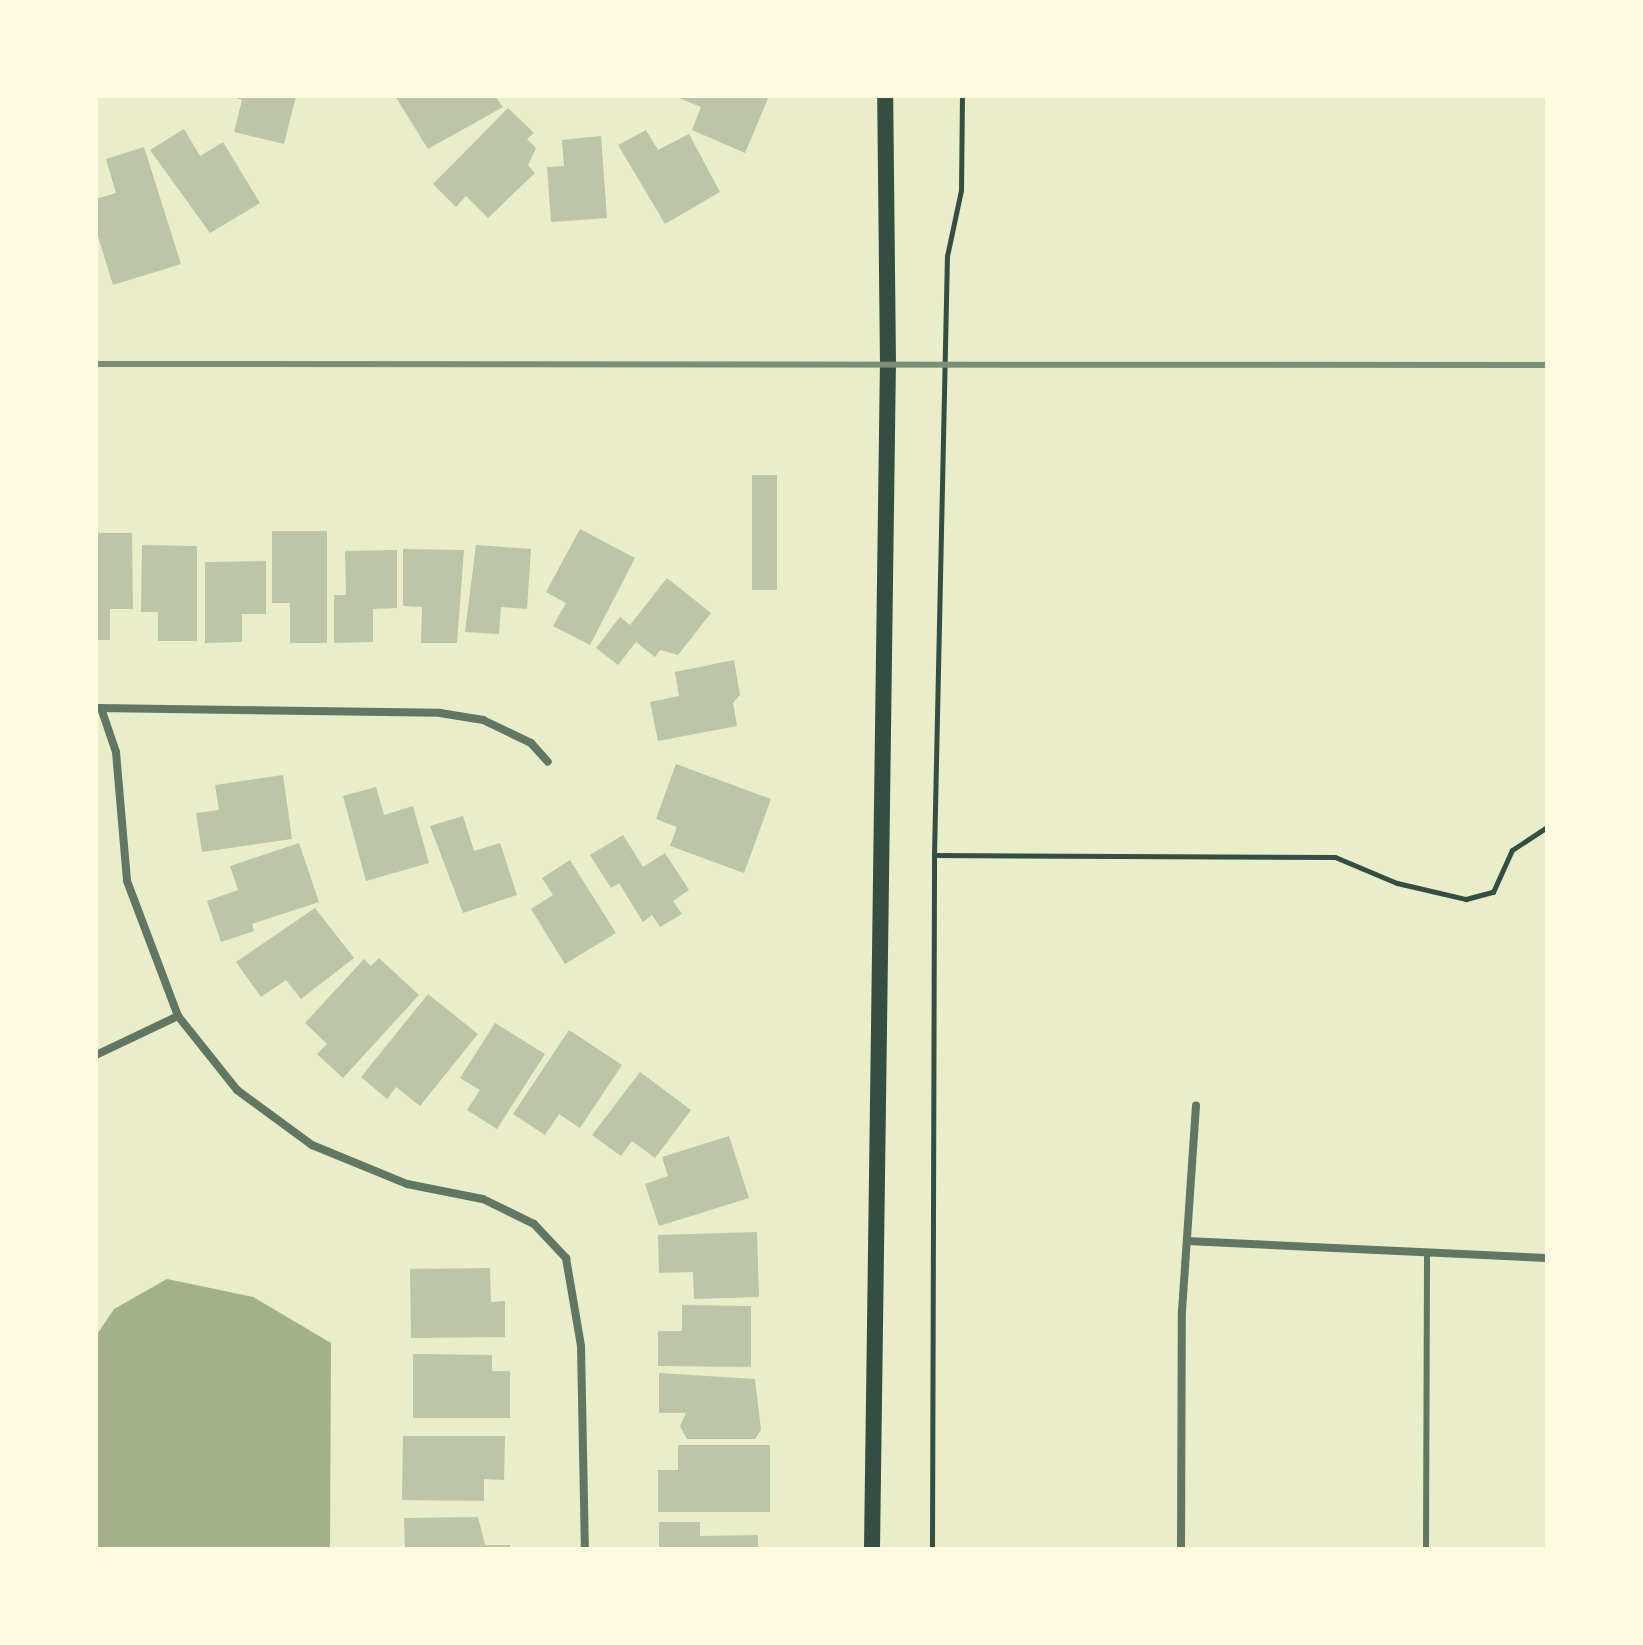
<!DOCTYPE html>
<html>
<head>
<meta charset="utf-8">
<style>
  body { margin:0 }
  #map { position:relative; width:1643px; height:1645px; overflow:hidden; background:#e9edc9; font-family:Arial,sans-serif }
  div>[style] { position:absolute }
  .water>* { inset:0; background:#a3b18a }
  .building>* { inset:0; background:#bcc5a7; transform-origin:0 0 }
  .path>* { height:5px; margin:-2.5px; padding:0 2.5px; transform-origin:2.5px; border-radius:2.5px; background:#344e41 }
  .service>* { height:6px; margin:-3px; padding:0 3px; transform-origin:3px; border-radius:3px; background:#617663 }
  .minor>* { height:8px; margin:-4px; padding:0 4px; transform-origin:4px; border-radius:4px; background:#617663 }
  .secondary>* { height:16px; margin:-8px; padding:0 8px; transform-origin:8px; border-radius:8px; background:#344e41 }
  .rail>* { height:6px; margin:-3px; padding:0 3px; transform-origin:3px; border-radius:3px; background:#7c8e77 }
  span { translate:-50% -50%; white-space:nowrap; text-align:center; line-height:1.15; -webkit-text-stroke:6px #fefae0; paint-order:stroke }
  .frame { position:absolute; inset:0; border:98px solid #fefae0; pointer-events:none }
</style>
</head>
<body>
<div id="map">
  <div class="water">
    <i style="clip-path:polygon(167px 1279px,253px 1297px,331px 1343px,330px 1549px,96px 1549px,96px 1336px,114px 1309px)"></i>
  </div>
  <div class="building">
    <i style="clip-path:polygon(232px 96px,296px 96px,284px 144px,234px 132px,242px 100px)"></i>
    <i style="clip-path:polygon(395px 96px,495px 96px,503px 107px,428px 149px)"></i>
    <i style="clip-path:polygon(674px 96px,769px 96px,745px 153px,692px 130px,701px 107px)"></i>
    <i style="clip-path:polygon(508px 108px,534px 133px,527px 139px,536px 148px,528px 165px,535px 173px,488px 218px,466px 196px,456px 207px,433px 184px)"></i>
    <i style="clip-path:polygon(184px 129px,200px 156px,223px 142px,260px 203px,210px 233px,150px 150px)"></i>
    <i style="clip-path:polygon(646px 130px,658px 150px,689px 134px,720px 192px,665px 224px,618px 145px)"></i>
    <i style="clip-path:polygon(601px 136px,607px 218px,551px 222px,547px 167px,564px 166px,562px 140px)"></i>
    <i style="clip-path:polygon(144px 147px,181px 264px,113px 285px,96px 230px,96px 199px,116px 193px,106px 159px)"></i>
    <i style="left:752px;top:475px;width:25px;height:115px"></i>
    <i style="clip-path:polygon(580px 529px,635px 558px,590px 645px,553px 626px,566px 603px,546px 592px)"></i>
    <i style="clip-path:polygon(272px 531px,327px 531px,327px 643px,290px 643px,290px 603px,272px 603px)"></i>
    <i style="clip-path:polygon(96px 533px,132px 533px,133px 609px,110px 609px,110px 640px,96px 640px)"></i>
    <i style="clip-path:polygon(142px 545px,197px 546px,197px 641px,158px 641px,158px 612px,141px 612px)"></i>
    <i style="clip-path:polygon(476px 545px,531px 549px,527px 609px,501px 607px,499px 634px,465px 632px)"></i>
    <i style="clip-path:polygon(403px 549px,464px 550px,457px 643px,421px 643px,422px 607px,403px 606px)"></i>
    <i style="clip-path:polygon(397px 550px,397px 608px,373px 609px,373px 642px,334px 643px,334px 595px,346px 595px,345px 551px)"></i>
    <i style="clip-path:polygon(266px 561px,266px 614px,242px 614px,242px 642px,205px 643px,205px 562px)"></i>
    <i style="clip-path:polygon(667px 578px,711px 613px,678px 655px,660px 650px,655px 657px,636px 642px,618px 665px,596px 648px,620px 617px,630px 625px)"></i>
    <i style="clip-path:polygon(734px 660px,740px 695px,733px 703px,737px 726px,658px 741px,650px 702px,679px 696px,675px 672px)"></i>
    <i style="clip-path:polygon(676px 764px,771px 799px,744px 873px,670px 846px,677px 827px,656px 819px)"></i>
    <i style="clip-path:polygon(283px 775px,292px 839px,202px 852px,196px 813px,219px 810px,215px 785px)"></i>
    <i style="clip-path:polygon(376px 787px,384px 815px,413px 806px,429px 863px,366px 881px,343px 796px)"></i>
    <i style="clip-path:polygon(463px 816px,474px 851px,500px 843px,517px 895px,463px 913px,430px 826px)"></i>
    <i style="clip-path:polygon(623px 835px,643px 867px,665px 853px,689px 890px,673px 901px,682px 914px,660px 927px,652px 915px,643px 922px,619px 883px,611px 888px,590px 855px)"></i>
    <i style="clip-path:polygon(299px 843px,319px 902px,252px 924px,254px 931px,221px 942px,207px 901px,238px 890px,230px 866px)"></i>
    <i style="clip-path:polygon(570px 860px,616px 933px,565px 964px,531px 909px,553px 895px,542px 878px)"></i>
    <i style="clip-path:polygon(315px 908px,354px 958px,301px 999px,286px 980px,261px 997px,236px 962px)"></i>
    <i style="clip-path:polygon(379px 958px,419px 995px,343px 1078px,317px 1054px,327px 1044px,305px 1023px,364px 959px,371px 966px)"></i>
    <i style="clip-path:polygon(428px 994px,478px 1034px,420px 1106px,396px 1087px,387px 1099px,361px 1077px)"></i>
    <i style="clip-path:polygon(495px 1023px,545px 1054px,497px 1129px,467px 1110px,480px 1090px,460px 1078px)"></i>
    <i style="clip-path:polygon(569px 1030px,622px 1065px,580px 1128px,559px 1114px,545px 1135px,513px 1114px)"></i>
    <i style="clip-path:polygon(640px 1072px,691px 1110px,655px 1158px,632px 1141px,621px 1156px,592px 1135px)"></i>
    <i style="clip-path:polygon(729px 1136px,749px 1198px,659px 1226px,645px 1184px,668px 1176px,662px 1157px)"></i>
    <i style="clip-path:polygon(757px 1232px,759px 1297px,694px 1299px,693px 1272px,659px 1273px,658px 1235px)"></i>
    <i style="clip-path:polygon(490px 1268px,491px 1302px,505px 1301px,505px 1337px,411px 1338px,410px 1269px)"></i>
    <i style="clip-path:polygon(682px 1305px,751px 1306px,751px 1367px,658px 1366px,658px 1331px,682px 1331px)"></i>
    <i style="clip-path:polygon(413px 1354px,492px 1355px,492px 1371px,510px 1371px,510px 1418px,413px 1418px)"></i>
    <i style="clip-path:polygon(659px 1373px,755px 1379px,761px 1430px,755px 1439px,687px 1439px,680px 1426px,686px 1413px,659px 1413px)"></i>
    <i style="clip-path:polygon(403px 1436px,505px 1436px,504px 1480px,484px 1479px,484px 1501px,402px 1500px)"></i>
    <i style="clip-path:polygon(678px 1445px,770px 1445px,770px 1512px,658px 1512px,658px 1470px,678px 1470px)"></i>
    <i style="clip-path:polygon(478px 1517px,485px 1545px,510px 1545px,510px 1549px,405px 1549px,404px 1518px)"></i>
    <i style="clip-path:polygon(659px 1522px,700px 1522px,700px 1536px,758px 1535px,758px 1549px,659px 1549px)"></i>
  </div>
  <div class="path">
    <i style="left:934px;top:855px;width:401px;rotate:0.3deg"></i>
    <i style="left:1335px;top:857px;width:67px;rotate:22.8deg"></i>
    <i style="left:1397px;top:883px;width:71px;rotate:13.1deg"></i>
    <i style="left:1466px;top:899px;width:28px;rotate:-15deg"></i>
    <i style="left:1493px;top:892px;width:46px;rotate:-65.7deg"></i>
    <i style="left:1512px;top:850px;width:42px;rotate:-33.3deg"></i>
    <i style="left:932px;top:1549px;width:694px;rotate:-89.83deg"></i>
    <i style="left:934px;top:855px;width:599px;rotate:-88.76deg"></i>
    <i style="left:947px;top:256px;width:67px;rotate:-78deg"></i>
    <i style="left:961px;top:190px;width:94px;rotate:-89.4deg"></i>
  </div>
  <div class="service">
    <i style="left:1426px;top:1549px;width:294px;rotate:-89.8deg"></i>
  </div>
  <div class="minor">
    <i style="left:97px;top:708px;width:343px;rotate:0.8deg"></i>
    <i style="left:440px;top:713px;width:44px;rotate:9.2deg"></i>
    <i style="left:483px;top:720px;width:53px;rotate:25.6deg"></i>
    <i style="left:531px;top:743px;width:25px;rotate:48deg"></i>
    <i style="left:101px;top:708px;width:46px;rotate:71.2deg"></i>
    <i style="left:116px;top:752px;width:129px;rotate:85.1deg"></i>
    <i style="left:127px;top:881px;width:144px;rotate:69.3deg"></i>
    <i style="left:178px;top:1016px;width:95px;rotate:51.4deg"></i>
    <i style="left:237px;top:1090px;width:93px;rotate:36.3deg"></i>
    <i style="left:312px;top:1145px;width:103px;rotate:22.3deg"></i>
    <i style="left:407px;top:1184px;width:77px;rotate:11.2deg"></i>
    <i style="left:483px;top:1199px;width:57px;rotate:26.1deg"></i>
    <i style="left:534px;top:1224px;width:47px;rotate:46.7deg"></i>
    <i style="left:566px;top:1258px;width:89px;rotate:80.3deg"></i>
    <i style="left:581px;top:1346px;width:203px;rotate:88.9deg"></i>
    <i style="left:96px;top:1055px;width:91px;rotate:-25.4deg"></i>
    <i style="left:1187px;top:1241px;width:360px;rotate:2.7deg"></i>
    <i style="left:1181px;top:1549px;width:238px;rotate:-89.8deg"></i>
    <i style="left:1182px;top:1311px;width:206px;rotate:-86.1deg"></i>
  </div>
  <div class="secondary">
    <i style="left:872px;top:1549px;width:1183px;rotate:-89.23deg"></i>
    <i style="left:888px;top:366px;width:270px;rotate:-90.6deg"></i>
  </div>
  <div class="rail">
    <i style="left:96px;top:364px;width:1451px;rotate:0.04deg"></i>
  </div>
  <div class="frame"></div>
</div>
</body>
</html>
